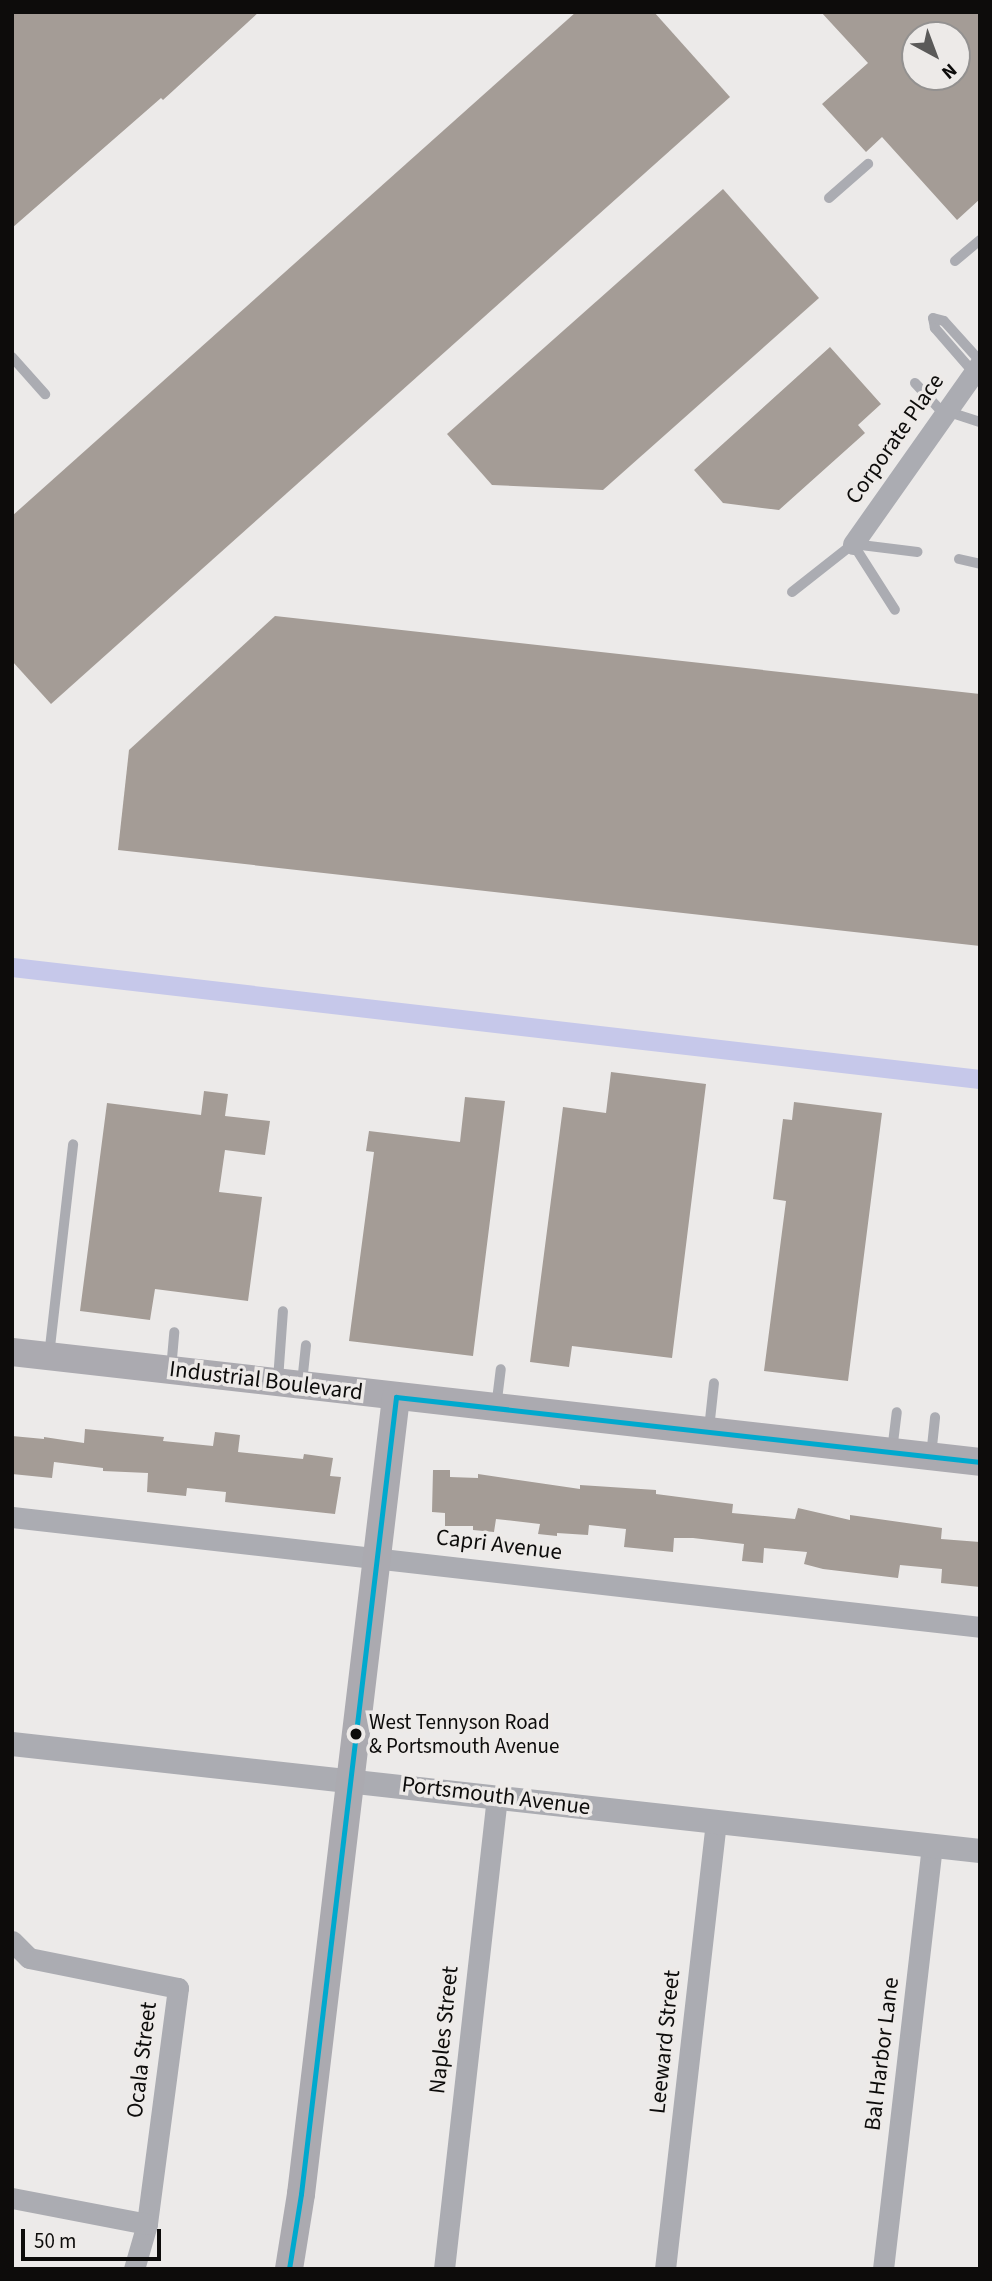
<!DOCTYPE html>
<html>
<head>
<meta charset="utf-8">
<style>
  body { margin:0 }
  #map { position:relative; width:992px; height:2281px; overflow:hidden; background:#eceae9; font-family:"Source Sans 3",sans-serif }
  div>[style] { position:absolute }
  .canal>* { height:19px; margin:-9.5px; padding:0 9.5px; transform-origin:9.5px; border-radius:9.5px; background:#c6c8ea }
  .building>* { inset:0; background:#a49c96 }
  .service>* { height:10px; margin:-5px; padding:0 5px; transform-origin:5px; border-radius:5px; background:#abacb2 }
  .minor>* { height:21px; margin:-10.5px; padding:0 10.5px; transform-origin:10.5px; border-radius:10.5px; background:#abacb2 }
  .tertiary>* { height:24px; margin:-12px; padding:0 12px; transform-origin:12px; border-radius:12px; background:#abacb2 }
  .secondary>* { height:28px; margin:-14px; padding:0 14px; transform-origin:14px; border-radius:14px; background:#abaab0 }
  .bus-1>* { height:5px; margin:-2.5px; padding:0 2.5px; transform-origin:2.5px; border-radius:2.5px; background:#00a9ce }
  .dots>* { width:19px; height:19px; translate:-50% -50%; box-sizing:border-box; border:4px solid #edeae8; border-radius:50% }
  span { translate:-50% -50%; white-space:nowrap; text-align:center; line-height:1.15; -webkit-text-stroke:7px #edeae8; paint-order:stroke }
  .bus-label { font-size:21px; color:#0d0c0b }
  .left { translate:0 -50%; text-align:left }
  .street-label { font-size:23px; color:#0d0c0b }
  .frame { position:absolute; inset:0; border:14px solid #0d0c0b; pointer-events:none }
  .north { position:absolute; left:901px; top:21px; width:70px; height:70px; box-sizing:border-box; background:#edeae8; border:2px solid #939190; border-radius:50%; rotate:139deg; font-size:19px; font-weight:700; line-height:28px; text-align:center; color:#0d0c0b }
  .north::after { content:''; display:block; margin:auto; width:24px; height:32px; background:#5b5a59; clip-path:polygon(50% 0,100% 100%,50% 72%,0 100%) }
  .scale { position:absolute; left:21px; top:2229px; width:140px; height:32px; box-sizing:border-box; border:4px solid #0d0c0b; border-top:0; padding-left:9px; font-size:21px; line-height:24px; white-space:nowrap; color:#0d0c0b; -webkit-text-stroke:5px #edeae8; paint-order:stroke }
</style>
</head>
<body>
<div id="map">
  <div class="canal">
    <i style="left:12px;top:967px;width:974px;rotate:6.6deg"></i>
  </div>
  <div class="building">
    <i style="clip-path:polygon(12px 12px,259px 12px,163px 100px,161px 98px,12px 228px)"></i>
    <i style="clip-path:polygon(576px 12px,654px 12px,730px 97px,51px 704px,12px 661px,12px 516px)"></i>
    <i style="clip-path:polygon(evenodd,821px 12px,980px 12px,980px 199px,957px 220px,882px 137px,866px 152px,822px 104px,868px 63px,821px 12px,915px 35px,957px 35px,957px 77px,915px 77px,915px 35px)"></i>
    <i style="clip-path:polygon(723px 189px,819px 298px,603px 490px,492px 485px,447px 434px)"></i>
    <i style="clip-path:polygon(830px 347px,881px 404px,858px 425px,865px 433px,779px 510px,723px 503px,694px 470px)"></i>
    <i style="clip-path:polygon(275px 616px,980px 694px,980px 946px,118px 850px,129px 750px)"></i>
    <i style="clip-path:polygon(611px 1072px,706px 1084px,672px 1358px,572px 1346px,569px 1367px,530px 1362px,563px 1107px,606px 1113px)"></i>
    <i style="clip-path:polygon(204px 1091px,228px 1094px,225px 1116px,270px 1121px,265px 1155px,225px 1150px,219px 1192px,262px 1197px,248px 1301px,155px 1289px,150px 1320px,80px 1311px,107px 1103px,201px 1115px)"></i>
    <i style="clip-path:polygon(465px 1097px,505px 1101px,473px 1356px,349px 1341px,374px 1152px,366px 1151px,369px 1131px,460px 1142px)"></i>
    <i style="clip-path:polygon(794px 1102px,882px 1113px,848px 1381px,764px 1371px,786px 1201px,773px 1199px,783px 1119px,792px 1120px)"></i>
    <i style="clip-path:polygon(85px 1429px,164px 1437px,163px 1441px,213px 1446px,215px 1432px,240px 1435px,238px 1452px,303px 1459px,304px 1454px,333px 1458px,330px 1476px,341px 1477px,335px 1514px,225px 1502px,226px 1492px,187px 1488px,186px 1496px,147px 1492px,148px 1473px,103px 1471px,103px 1468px,54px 1462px,52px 1478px,12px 1474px,12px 1436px,44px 1439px,44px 1437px,84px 1443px)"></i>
    <i style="clip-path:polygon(433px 1470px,450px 1470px,450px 1477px,478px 1478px,478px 1474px,580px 1489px,580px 1485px,656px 1490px,656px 1494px,733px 1504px,732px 1513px,795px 1519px,798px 1508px,850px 1520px,850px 1515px,942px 1528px,941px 1539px,980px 1542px,980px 1587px,941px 1583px,942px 1569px,900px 1565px,898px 1578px,823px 1569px,804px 1564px,807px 1552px,764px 1548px,763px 1563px,742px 1561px,744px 1544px,693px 1538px,674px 1538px,673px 1552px,624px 1547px,626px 1529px,589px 1525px,588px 1535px,557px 1533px,557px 1536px,538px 1534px,540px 1524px,496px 1519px,494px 1532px,473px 1530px,473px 1526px,445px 1526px,445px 1513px,432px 1512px)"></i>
  </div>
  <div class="service">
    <i style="left:829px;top:198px;width:52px;rotate:-41.1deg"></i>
    <i style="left:955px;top:261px;width:33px;rotate:-40deg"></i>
    <i style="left:12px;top:357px;width:50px;rotate:48.3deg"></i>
    <i style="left:974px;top:373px;width:60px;rotate:-130.9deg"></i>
    <i style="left:935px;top:328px;width:10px;rotate:-101deg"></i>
    <i style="left:933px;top:318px;width:11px;rotate:15deg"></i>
    <i style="left:944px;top:321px;width:54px;rotate:48deg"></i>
    <i style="left:915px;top:383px;width:42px;rotate:46.9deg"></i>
    <i style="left:946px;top:411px;width:36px;rotate:18deg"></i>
    <i style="left:853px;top:544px;width:78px;rotate:57.5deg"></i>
    <i style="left:959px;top:559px;width:22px;rotate:13deg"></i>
    <i style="left:792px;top:592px;width:78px;rotate:-38.2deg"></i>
    <i style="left:853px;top:544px;width:65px;rotate:7deg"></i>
    <i style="left:49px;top:1356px;width:213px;rotate:-83.5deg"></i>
    <i style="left:171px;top:1370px;width:38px;rotate:-85deg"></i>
    <i style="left:278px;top:1380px;width:69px;rotate:-85.9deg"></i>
    <i style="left:302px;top:1383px;width:38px;rotate:-84deg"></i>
    <i style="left:496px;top:1408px;width:39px;rotate:-83deg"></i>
    <i style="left:709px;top:1429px;width:46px;rotate:-83.8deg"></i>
    <i style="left:892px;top:1451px;width:39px;rotate:-83deg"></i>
    <i style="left:931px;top:1456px;width:39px;rotate:-84deg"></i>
  </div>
  <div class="minor">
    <i style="left:853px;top:544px;width:220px;rotate:-54.8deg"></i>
    <i style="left:12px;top:1517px;width:974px;rotate:6.48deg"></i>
    <i style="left:12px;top:1941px;width:24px;rotate:45deg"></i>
    <i style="left:29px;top:1958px;width:152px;rotate:11.4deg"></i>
    <i style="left:178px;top:1988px;width:238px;rotate:97.5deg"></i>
    <i style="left:147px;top:2224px;width:47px;rotate:106.1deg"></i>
    <i style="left:12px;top:2198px;width:137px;rotate:10.9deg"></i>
    <i style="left:444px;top:2269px;width:475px;rotate:-83.6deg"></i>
    <i style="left:665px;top:2269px;width:451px;rotate:-83.5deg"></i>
    <i style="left:883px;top:2269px;width:426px;rotate:-83.4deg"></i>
  </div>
  <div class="tertiary">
    <i style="left:12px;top:1744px;width:974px;rotate:6.31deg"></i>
  </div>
  <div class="secondary">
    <i style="left:12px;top:1352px;width:974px;rotate:6.48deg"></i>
    <i style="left:289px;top:2269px;width:76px;rotate:-80.9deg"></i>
    <i style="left:301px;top:2194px;width:803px;rotate:-83.2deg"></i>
  </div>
  <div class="bus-1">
    <i style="left:396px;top:1397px;width:588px;rotate:6.35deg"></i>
    <i style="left:289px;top:2269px;width:76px;rotate:-80.9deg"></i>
    <i style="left:301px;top:2194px;width:803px;rotate:-83.2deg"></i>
  </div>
  <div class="dots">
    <i style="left:356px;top:1734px;background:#0d0c0b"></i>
  </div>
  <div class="bus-label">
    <span class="left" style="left:369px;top:1734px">West Tennyson Road<br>&amp; Portsmouth Avenue</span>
  </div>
  <div class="street-label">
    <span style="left:895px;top:439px;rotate:-55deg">Corporate Place</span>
    <span style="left:266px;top:1381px;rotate:7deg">Industrial Boulevard</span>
    <span style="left:499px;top:1545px;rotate:7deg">Capri Avenue</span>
    <span style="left:496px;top:1796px;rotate:7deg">Portsmouth Avenue</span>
    <span style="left:444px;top:2030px;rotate:-84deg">Naples Street</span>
    <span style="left:665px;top:2042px;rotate:-84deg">Leeward Street</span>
    <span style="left:882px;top:2054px;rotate:-83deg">Bal Harbor Lane</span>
    <span style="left:142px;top:2060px;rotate:-83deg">Ocala Street</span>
  </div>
  <div class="frame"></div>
  <div class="north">N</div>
  <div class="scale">50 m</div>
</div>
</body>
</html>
